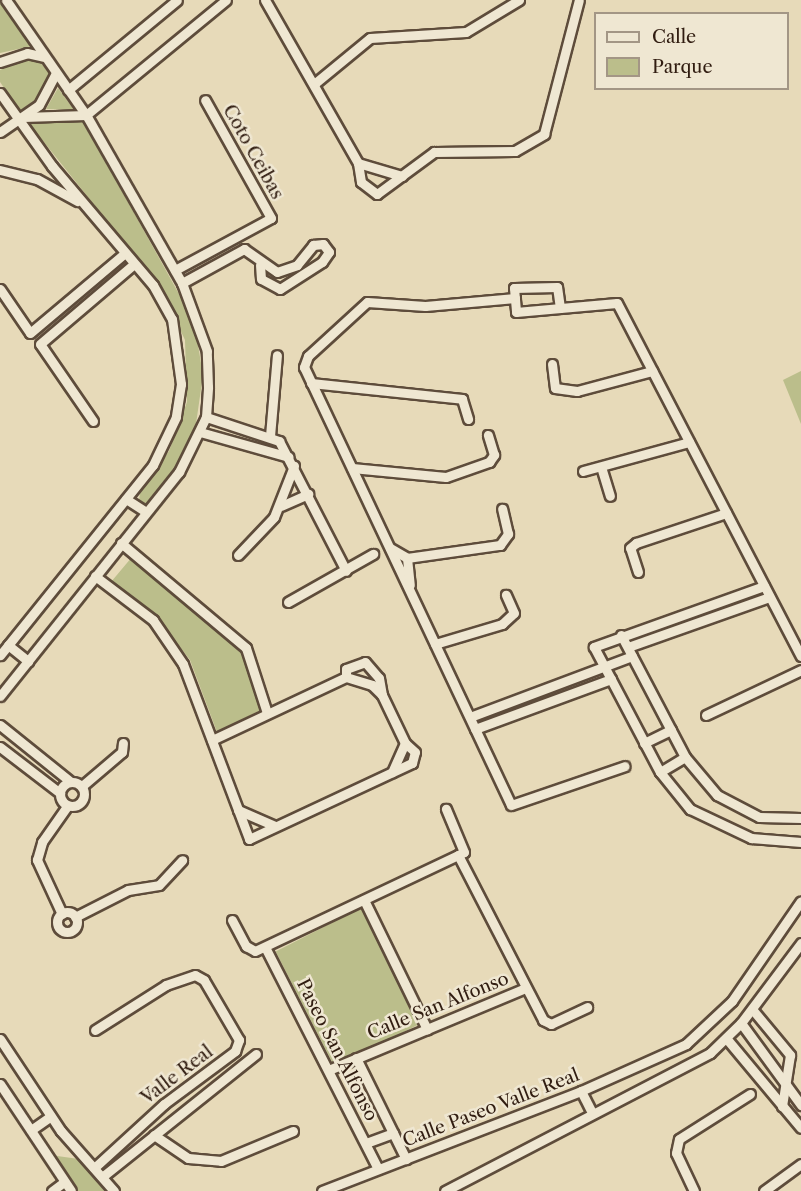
<!DOCTYPE html>
<html>
<head>
<meta charset="utf-8">
<style>
  body { margin:0 }
  #map { position:relative; width:801px; height:1191px; overflow:hidden; background:#e7dab9; font-family:"Libre Caslon Text",serif }
  div>[style] { position:absolute }
  .green>* { inset:0; background:#bbbe8b; transform-origin:0 0 }
  .roads { filter:drop-shadow(2px 0 #5e4c3b) drop-shadow(-2px 0 #5e4c3b) drop-shadow(0 2px #5e4c3b) drop-shadow(0 -2px #5e4c3b) }
  .minor>* { height:9px; margin:-4.5px; padding:0 4.5px; transform-origin:4.5px; border-radius:4.5px; background:#efe7d2 }
  .minor>.ring { margin:-4.5px; padding:0; box-sizing:content-box; background:none; border:9px solid #efe7d2; border-radius:50% }
  span { translate:-50% -50%; white-space:nowrap; text-align:center; line-height:1.15; -webkit-text-stroke:5px #efe7d2; paint-order:stroke }
  .street-label { font-size:18px; color:#311d11 }
  .legend { position:absolute; left:594px; top:12px; width:195px; height:78px; box-sizing:border-box; background:#efe7d2; border:2px solid #a39685; margin:0; padding:8px 10px; list-style:none; font-size:18px; color:#311d11 }
  .legend li { display:flex; align-items:center; gap:12px; height:30px }
  .legend b { width:30px; border:2px solid #a39685 }
</style>
</head>
<body>
<div id="map">
  <div class="green">
    <i style="clip-path:polygon(0 0,32px 46px,0 53px)"></i>
    <i style="clip-path:polygon(22px 60px,38px 60px,50px 73px,38px 98px,20px 111px,0 82px,0 70px)"></i>
    <i style="clip-path:polygon(58px 88px,74px 110px,46px 109px)"></i>
    <i style="clip-path:polygon(27px 121px,83px 121px,194px 321px,203px 375px,196px 424px,176px 466px,146px 504px,139px 501px,140px 493px,169px 451px,187px 402px,185px 340px,160px 287px)"></i>
    <i style="clip-path:polygon(801px 371px,801px 424px,783px 380px)"></i>
    <i style="clip-path:polygon(132px 557px,240px 648px,261px 710px,217px 732px,190px 660px,156px 616px,111px 582px)"></i>
    <i style="left:363px;top:907px;width:130px;height:98px;rotate:63deg"></i>
    <i style="clip-path:polygon(50px 1155px,86px 1160px,112px 1191px,76px 1191px)"></i>
  </div>
  <div class="roads">
    <div class="minor">
      <i style="left:265px;top:0;width:188px;rotate:60.3deg"></i>
      <i style="left:358px;top:163px;width:19px;rotate:81deg"></i>
      <i style="left:361px;top:182px;width:20px;rotate:37deg"></i>
      <i style="left:377px;top:194px;width:71px;rotate:-36.4deg"></i>
      <i style="left:434px;top:152px;width:81px;rotate:-0.7deg"></i>
      <i style="left:515px;top:151px;width:34px;rotate:-30deg"></i>
      <i style="left:544px;top:134px;width:138px;rotate:-75.4deg"></i>
      <i style="left:0;top:62px;width:28px;rotate:-18deg"></i>
      <i style="left:27px;top:53px;width:17px;rotate:13deg"></i>
      <i style="left:314px;top:84px;width:72px;rotate:-39.4deg"></i>
      <i style="left:370px;top:38px;width:96px;rotate:-3.6deg"></i>
      <i style="left:466px;top:32px;width:62px;rotate:-31.1deg"></i>
      <i style="left:68px;top:90px;width:141px;rotate:-39.5deg"></i>
      <i style="left:0;top:93px;width:90px;rotate:54.5deg"></i>
      <i style="left:52px;top:166px;width:156px;rotate:49.7deg"></i>
      <i style="left:153px;top:285px;width:39px;rotate:61deg"></i>
      <i style="left:172px;top:319px;width:66px;rotate:82.1deg"></i>
      <i style="left:181px;top:384px;width:33px;rotate:99deg"></i>
      <i style="left:176px;top:417px;width:53px;rotate:115.6deg"></i>
      <i style="left:153px;top:465px;width:244px;rotate:128.8deg"></i>
      <i style="left:23px;top:117px;width:63px;rotate:-1.8deg"></i>
      <i style="left:86px;top:115px;width:181px;rotate:-39.4deg"></i>
      <i style="left:0;top:132px;width:47px;rotate:-34.7deg"></i>
      <i style="left:39px;top:105px;width:36px;rotate:-62deg"></i>
      <i style="left:358px;top:163px;width:46px;rotate:16.5deg"></i>
      <i style="left:0;top:170px;width:38px;rotate:14deg"></i>
      <i style="left:37px;top:179px;width:46px;rotate:28.8deg"></i>
      <i style="left:175px;top:270px;width:109px;rotate:-28.4deg"></i>
      <i style="left:271px;top:218px;width:135px;rotate:-119.2deg"></i>
      <i style="left:182px;top:283px;width:71px;rotate:-28.7deg"></i>
      <i style="left:244px;top:249px;width:40px;rotate:34.9deg"></i>
      <i style="left:277px;top:272px;width:21px;rotate:-19deg"></i>
      <i style="left:297px;top:265px;width:26px;rotate:-51deg"></i>
      <i style="left:313px;top:245px;width:10px;rotate:-6deg"></i>
      <i style="left:323px;top:244px;width:10px;rotate:53deg"></i>
      <i style="left:329px;top:252px;width:12px;rotate:125deg"></i>
      <i style="left:322px;top:262px;width:50px;rotate:147.3deg"></i>
      <i style="left:280px;top:289px;width:21px;rotate:-152deg"></i>
      <i style="left:261px;top:279px;width:14px;rotate:-94deg"></i>
      <i style="left:0;top:289px;width:53px;rotate:55.7deg"></i>
      <i style="left:30px;top:333px;width:124px;rotate:-40.1deg"></i>
      <i style="left:515px;top:298px;width:90px;rotate:174.9deg"></i>
      <i style="left:425px;top:306px;width:58px;rotate:-176.1deg"></i>
      <i style="left:367px;top:302px;width:80px;rotate:137.5deg"></i>
      <i style="left:308px;top:356px;width:12px;rotate:110deg"></i>
      <i style="left:304px;top:367px;width:484px;rotate:64.7deg"></i>
      <i style="left:511px;top:805px;width:120px;rotate:-18.9deg"></i>
      <i style="left:560px;top:308px;width:21px;rotate:-98deg"></i>
      <i style="left:557px;top:287px;width:43px;rotate:178.7deg"></i>
      <i style="left:514px;top:288px;width:24px;rotate:85deg"></i>
      <i style="left:516px;top:312px;width:101px;rotate:-5.1deg"></i>
      <i style="left:617px;top:303px;width:398px;rotate:62.5deg"></i>
      <i style="left:552px;top:364px;width:24px;rotate:83deg"></i>
      <i style="left:555px;top:388px;width:22px;rotate:8deg"></i>
      <i style="left:577px;top:391px;width:78px;rotate:-14.9deg"></i>
      <i style="left:311px;top:383px;width:152px;rotate:6deg"></i>
      <i style="left:462px;top:399px;width:21px;rotate:73deg"></i>
      <i style="left:206px;top:417px;width:77px;rotate:18.2deg"></i>
      <i style="left:279px;top:441px;width:146px;rotate:62.7deg"></i>
      <i style="left:93px;top:421px;width:93px;rotate:-124.5deg"></i>
      <i style="left:40px;top:344px;width:123px;rotate:-40.4deg"></i>
      <i style="left:200px;top:432px;width:92px;rotate:15.7deg"></i>
      <i style="left:270px;top:436px;width:81px;rotate:-85.1deg"></i>
      <i style="left:352px;top:468px;width:94px;rotate:5.5deg"></i>
      <i style="left:446px;top:477px;width:46px;rotate:-19.2deg"></i>
      <i style="left:489px;top:462px;width:9px;rotate:-54deg"></i>
      <i style="left:494px;top:455px;width:21px;rotate:-107deg"></i>
      <i style="left:602px;top:470px;width:27px;rotate:73deg"></i>
      <i style="left:583px;top:471px;width:110px;rotate:-15.3deg"></i>
      <i style="left:126px;top:499px;width:24px;rotate:33deg"></i>
      <i style="left:281px;top:506px;width:30px;rotate:-24deg"></i>
      <i style="left:121px;top:543px;width:163px;rotate:40deg"></i>
      <i style="left:246px;top:648px;width:68px;rotate:72.1deg"></i>
      <i style="left:390px;top:548px;width:20px;rotate:30deg"></i>
      <i style="left:407px;top:558px;width:94px;rotate:-8deg"></i>
      <i style="left:500px;top:545px;width:14px;rotate:-54deg"></i>
      <i style="left:508px;top:534px;width:26px;rotate:-103deg"></i>
      <i style="left:238px;top:555px;width:52px;rotate:-46.5deg"></i>
      <i style="left:274px;top:517px;width:55px;rotate:-68.6deg"></i>
      <i style="left:407px;top:558px;width:27px;rotate:84deg"></i>
      <i style="left:638px;top:572px;width:25px;rotate:-108deg"></i>
      <i style="left:630px;top:548px;width:8px;rotate:-40deg"></i>
      <i style="left:636px;top:543px;width:95px;rotate:-18.4deg"></i>
      <i style="left:95px;top:576px;width:73px;rotate:37.2deg"></i>
      <i style="left:153px;top:620px;width:53px;rotate:55.7deg"></i>
      <i style="left:183px;top:664px;width:187px;rotate:69.3deg"></i>
      <i style="left:249px;top:839px;width:180px;rotate:-25deg"></i>
      <i style="left:412px;top:763px;width:11px;rotate:-75deg"></i>
      <i style="left:415px;top:752px;width:13px;rotate:-138deg"></i>
      <i style="left:764px;top:586px;width:181px;rotate:160.3deg"></i>
      <i style="left:594px;top:647px;width:141px;rotate:62.2deg"></i>
      <i style="left:660px;top:772px;width:48px;rotate:51deg"></i>
      <i style="left:690px;top:809px;width:68px;rotate:25.4deg"></i>
      <i style="left:751px;top:838px;width:50px;rotate:4.6deg"></i>
      <i style="left:288px;top:602px;width:98px;rotate:-29.5deg"></i>
      <i style="left:621px;top:635px;width:138px;rotate:62.3deg"></i>
      <i style="left:685px;top:757px;width:50px;rotate:49.9deg"></i>
      <i style="left:717px;top:795px;width:47px;rotate:27.6deg"></i>
      <i style="left:759px;top:817px;width:42px;rotate:1.4deg"></i>
      <i style="left:435px;top:644px;width:70px;rotate:-16.6deg"></i>
      <i style="left:502px;top:624px;width:16px;rotate:-43deg"></i>
      <i style="left:514px;top:613px;width:20px;rotate:-114deg"></i>
      <i style="left:8px;top:645px;width:26px;rotate:39deg"></i>
      <i style="left:628px;top:647px;width:150px;rotate:-19.5deg"></i>
      <i style="left:346px;top:677px;width:8px;rotate:-90deg"></i>
      <i style="left:346px;top:669px;width:20px;rotate:-20deg"></i>
      <i style="left:365px;top:662px;width:21px;rotate:49deg"></i>
      <i style="left:379px;top:678px;width:17px;rotate:80deg"></i>
      <i style="left:0;top:696px;width:287px;rotate:-51.4deg"></i>
      <i style="left:179px;top:472px;width:61px;rotate:-63.9deg"></i>
      <i style="left:206px;top:417px;width:30px;rotate:-86deg"></i>
      <i style="left:208px;top:387px;width:36px;rotate:-92deg"></i>
      <i style="left:207px;top:351px;width:72px;rotate:-110.2deg"></i>
      <i style="left:182px;top:283px;width:193px;rotate:-119.7deg"></i>
      <i style="left:86px;top:115px;width:140px;rotate:-124.8deg"></i>
      <i style="left:706px;top:715px;width:105px;rotate:-25.3deg"></i>
      <i style="left:470px;top:717px;width:173px;rotate:-20.6deg"></i>
      <i style="left:0;top:725px;width:91px;rotate:38.8deg"></i>
      <i style="left:475px;top:729px;width:145px;rotate:-20.2deg"></i>
      <i style="left:212px;top:740px;width:148px;rotate:-25.2deg"></i>
      <i style="left:346px;top:677px;width:27px;rotate:17deg"></i>
      <i style="left:372px;top:685px;width:14px;rotate:45deg"></i>
      <i style="left:382px;top:695px;width:53px;rotate:64.4deg"></i>
      <i style="left:405px;top:743px;width:32px;rotate:114deg"></i>
      <i style="left:644px;top:743px;width:30px;rotate:-26deg"></i>
      <i style="left:0;top:747px;width:76px;rotate:37.5deg"></i>
      <i style="left:660px;top:772px;width:29px;rotate:-31deg"></i>
      <i class="ring" style="left:60px;top:782px;width:15px;height:15px"></i>
      <i style="left:82px;top:786px;width:52px;rotate:-40.4deg"></i>
      <i style="left:122px;top:752px;width:9px;rotate:-84deg"></i>
      <i style="left:238px;top:810px;width:40px;rotate:23.4deg"></i>
      <i style="left:458px;top:855px;width:186px;rotate:62.7deg"></i>
      <i style="left:543px;top:1020px;width:9px;rotate:27deg"></i>
      <i style="left:551px;top:1024px;width:40px;rotate:-25deg"></i>
      <i style="left:364px;top:900px;width:144px;rotate:64deg"></i>
      <i class="ring" style="left:57px;top:912px;width:11px;height:11px"></i>
      <i style="left:62px;top:914px;width:60px;rotate:-114.8deg"></i>
      <i style="left:37px;top:860px;width:19px;rotate:-74deg"></i>
      <i style="left:42px;top:842px;width:45px;rotate:-54.9deg"></i>
      <i style="left:75px;top:917px;width:59px;rotate:-27deg"></i>
      <i style="left:128px;top:890px;width:31px;rotate:-9deg"></i>
      <i style="left:159px;top:885px;width:34px;rotate:-47deg"></i>
      <i style="left:232px;top:920px;width:30px;rotate:62deg"></i>
      <i style="left:246px;top:946px;width:10px;rotate:29deg"></i>
      <i style="left:255px;top:951px;width:231px;rotate:-25.3deg"></i>
      <i style="left:464px;top:852px;width:47px;rotate:-112.7deg"></i>
      <i style="left:265px;top:947px;width:249px;rotate:63deg"></i>
      <i style="left:752px;top:1009px;width:60px;rotate:50.4deg"></i>
      <i style="left:790px;top:1055px;width:52px;rotate:98.9deg"></i>
      <i style="left:741px;top:1023px;width:102px;rotate:53.8deg"></i>
      <i style="left:726px;top:1038px;width:117px;rotate:50.2deg"></i>
      <i style="left:0;top:1039px;width:110px;rotate:56.5deg"></i>
      <i style="left:61px;top:1131px;width:80px;rotate:48.5deg"></i>
      <i style="left:356px;top:1058px;width:113px;rotate:63.7deg"></i>
      <i style="left:331px;top:1069px;width:211px;rotate:-22.6deg"></i>
      <i style="left:0;top:1084px;width:128px;rotate:56.4deg"></i>
      <i style="left:581px;top:1091px;width:22px;rotate:63deg"></i>
      <i style="left:31px;top:1130px;width:24px;rotate:-35deg"></i>
      <i style="left:154px;top:1135px;width:41px;rotate:34.1deg"></i>
      <i style="left:188px;top:1158px;width:33px;rotate:5deg"></i>
      <i style="left:221px;top:1161px;width:78px;rotate:-22.6deg"></i>
      <i style="left:366px;top:1143px;width:29px;rotate:-20deg"></i>
      <i style="left:94px;top:1168px;width:95px;rotate:-42.4deg"></i>
      <i style="left:164px;top:1104px;width:89px;rotate:-36.7deg"></i>
      <i style="left:235px;top:1051px;width:12px;rotate:-70deg"></i>
      <i style="left:239px;top:1040px;width:69px;rotate:-120.3deg"></i>
      <i style="left:204px;top:980px;width:10px;rotate:-151deg"></i>
      <i style="left:195px;top:975px;width:31px;rotate:161deg"></i>
      <i style="left:166px;top:985px;width:84px;rotate:147.6deg"></i>
      <i style="left:102px;top:1177px;width:197px;rotate:-38.6deg"></i>
      <i style="left:52px;top:1191px;width:15px;rotate:-37deg"></i>
      <i style="left:322px;top:1191px;width:278px;rotate:-21.1deg"></i>
      <i style="left:581px;top:1091px;width:115px;rotate:-24.1deg"></i>
      <i style="left:686px;top:1044px;width:63px;rotate:-43.1deg"></i>
      <i style="left:732px;top:1001px;width:121px;rotate:-55.4deg"></i>
      <i style="left:445px;top:1191px;width:299px;rotate:-27.5deg"></i>
      <i style="left:710px;top:1053px;width:43px;rotate:-44.1deg"></i>
      <i style="left:741px;top:1023px;width:100px;rotate:-53.1deg"></i>
      <i style="left:694px;top:1191px;width:42px;rotate:-115.3deg"></i>
      <i style="left:676px;top:1153px;width:14px;rotate:-78deg"></i>
      <i style="left:679px;top:1139px;width:84px;rotate:-32.4deg"></i>
      <i style="left:764px;top:1191px;width:46px;rotate:-36.1deg"></i>
    </div>
  </div>
  <div class="street-label">
    <span style="left:253px;top:152px;rotate:61deg">Coto Ceibas</span>
    <span style="left:438px;top:1006px;rotate:-22deg">Calle San Alfonso</span>
    <span style="left:337px;top:1050px;rotate:63deg">Paseo San Alfonso</span>
    <span style="left:177px;top:1075px;rotate:-37deg">Valle Real</span>
    <span style="left:491px;top:1108px;rotate:-21deg">Calle Paseo Valle Real</span>
  </div>
  <ul class="legend">
  <li><b style="height:8px;background:#efe7d2"></b>Calle</li>
  <li><b style="height:16px;background:#bbbe8b"></b>Parque</li>
  </ul>
</div>
</body>
</html>
